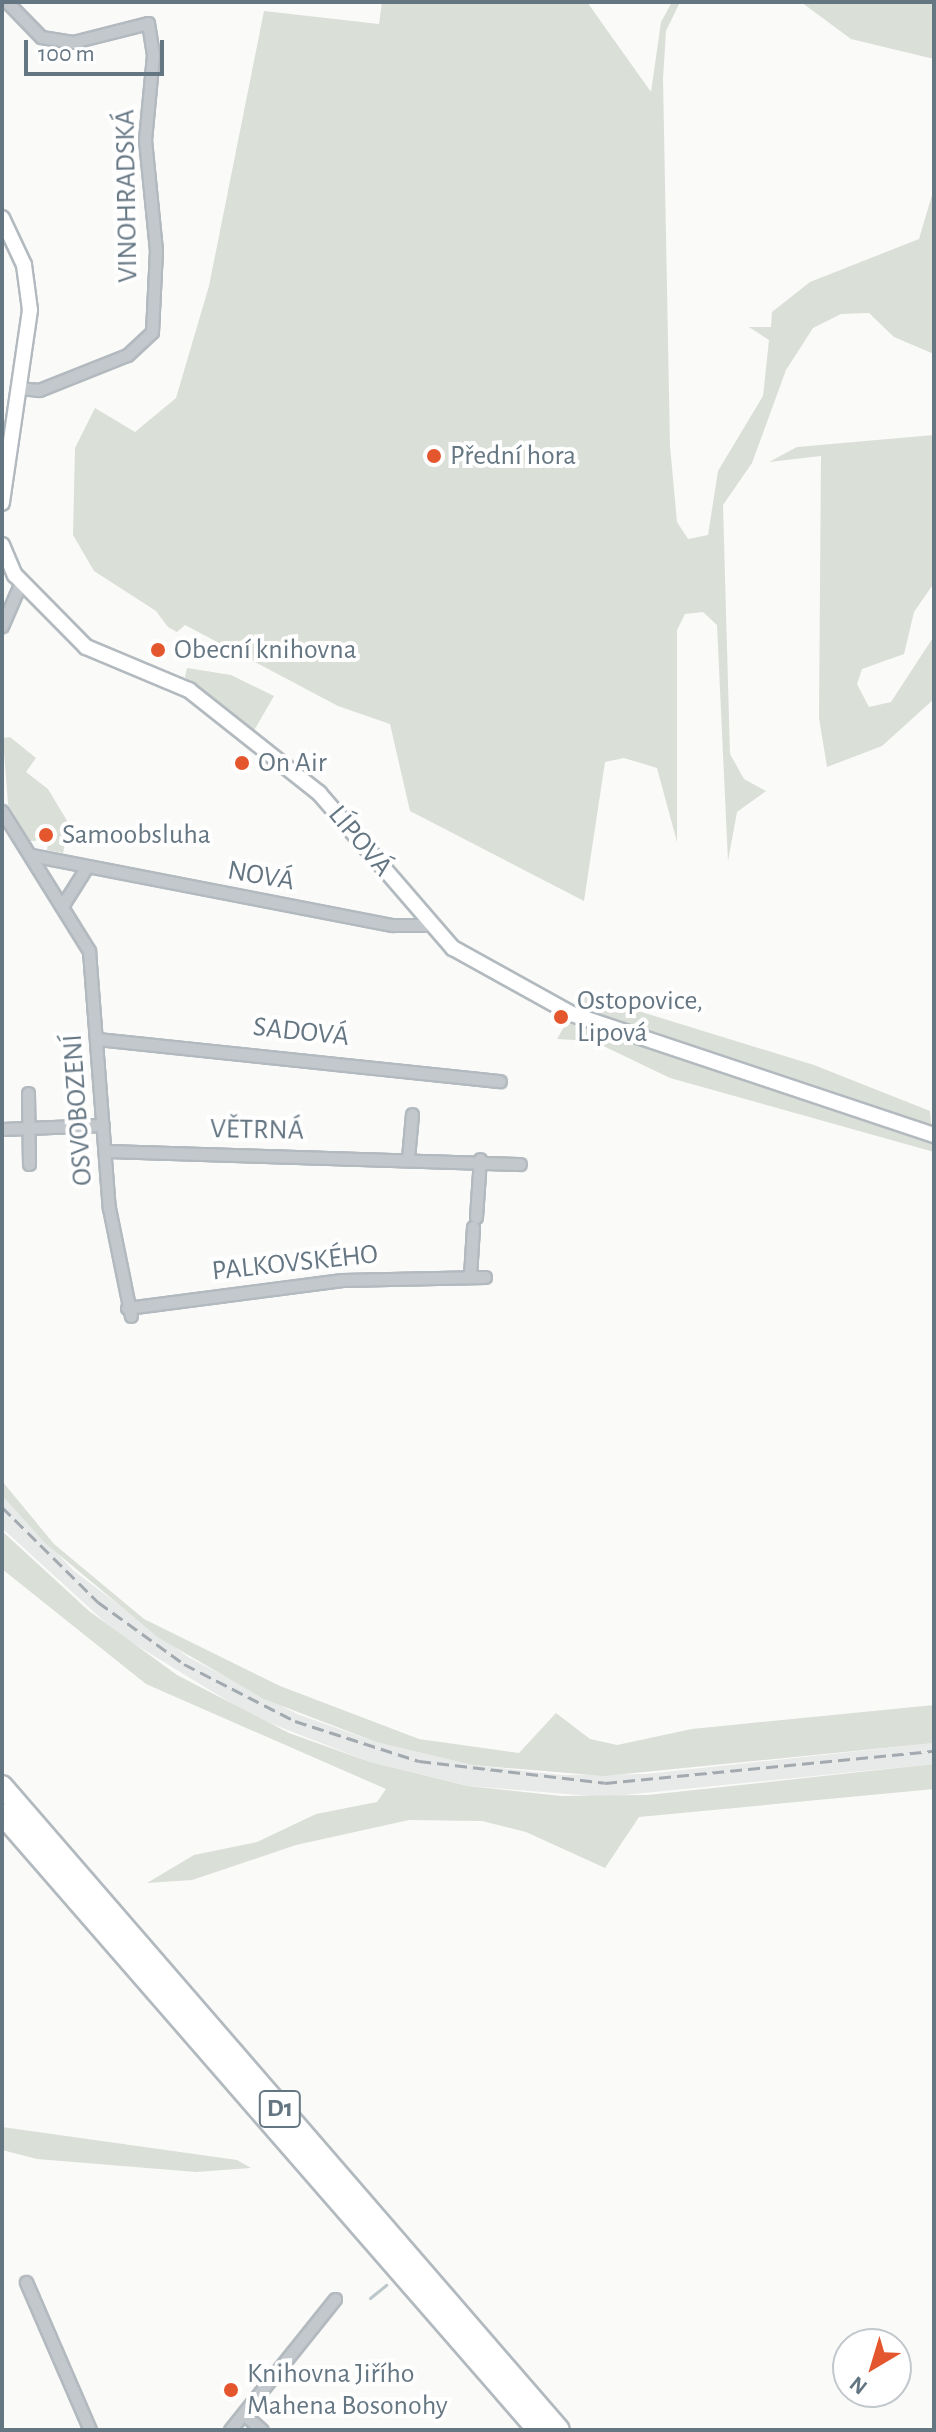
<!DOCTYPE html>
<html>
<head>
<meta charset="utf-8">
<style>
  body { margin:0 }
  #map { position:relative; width:936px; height:2432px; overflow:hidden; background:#fafaf8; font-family:"Alegreya Sans",sans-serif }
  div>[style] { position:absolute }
  .built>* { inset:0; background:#e8e9e9 }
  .green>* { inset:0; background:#dadfd7 }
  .stream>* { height:3px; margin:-1.5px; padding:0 1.5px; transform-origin:1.5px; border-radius:1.5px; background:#bbc7cb }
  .roads { filter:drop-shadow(2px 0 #b3babf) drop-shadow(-2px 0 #b3babf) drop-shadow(0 2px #b3babf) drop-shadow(0 -2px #b3babf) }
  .street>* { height:11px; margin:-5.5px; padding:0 5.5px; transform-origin:5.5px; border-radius:5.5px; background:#c3c8cc }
  .secondary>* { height:14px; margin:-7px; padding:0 7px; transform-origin:7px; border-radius:7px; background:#fff }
  .highway>* { height:20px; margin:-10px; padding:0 10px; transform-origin:10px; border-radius:10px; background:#fff }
  .rail>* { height:3px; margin-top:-1.5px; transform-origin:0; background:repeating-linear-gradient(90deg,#a2aab0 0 12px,transparent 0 18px) }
  .dots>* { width:22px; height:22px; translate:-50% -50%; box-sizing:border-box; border:4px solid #fff; border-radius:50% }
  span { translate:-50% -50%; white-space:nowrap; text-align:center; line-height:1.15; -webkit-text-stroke:8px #fff; paint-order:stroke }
  .shield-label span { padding:2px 6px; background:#fff; border:2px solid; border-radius:6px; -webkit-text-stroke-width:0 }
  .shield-label { font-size:26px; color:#657683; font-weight:700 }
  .street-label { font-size:28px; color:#657683 }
  .poi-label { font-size:28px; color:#657683 }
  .left { translate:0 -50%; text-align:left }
  .frame { position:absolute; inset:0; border:4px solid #657683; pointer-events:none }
  .north { position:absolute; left:832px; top:2328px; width:80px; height:80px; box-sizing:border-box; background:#fff; border:2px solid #c1c8cd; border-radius:50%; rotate:218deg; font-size:22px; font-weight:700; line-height:32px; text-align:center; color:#657683 }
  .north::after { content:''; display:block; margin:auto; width:28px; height:36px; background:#e4572e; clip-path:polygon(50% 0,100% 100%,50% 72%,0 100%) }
  .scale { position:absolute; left:24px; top:40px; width:140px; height:36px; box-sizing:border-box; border:4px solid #657683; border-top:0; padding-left:10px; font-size:24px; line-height:28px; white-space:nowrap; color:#657683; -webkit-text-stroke:6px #fff; paint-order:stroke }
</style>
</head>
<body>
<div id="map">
  <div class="built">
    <i style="clip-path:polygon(2px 1495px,74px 1571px,188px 1657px,297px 1714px,376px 1742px,472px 1765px,562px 1775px,646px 1774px,934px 1743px,934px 1764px,604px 1797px,469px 1786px,370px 1762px,254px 1717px,118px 1634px,2px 1528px)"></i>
  </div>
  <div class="green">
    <i style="clip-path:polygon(382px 2px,587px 2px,651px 92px,661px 22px,672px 2px,680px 2px,666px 31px,663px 79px,670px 446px,677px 522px,688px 539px,708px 535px,718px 471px,763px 396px,769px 340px,749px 327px,771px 327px,772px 312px,810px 282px,919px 239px,934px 188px,934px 354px,894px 337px,869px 313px,841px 314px,813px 328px,786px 370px,752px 463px,723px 505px,730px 754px,744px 779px,766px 791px,737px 812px,728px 861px,717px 625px,703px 612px,685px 614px,677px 630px,677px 842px,657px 768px,624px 758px,605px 762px,584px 901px,410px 811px,390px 724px,338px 706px,185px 625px,177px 632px,168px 627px,156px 611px,94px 571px,73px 535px,75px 448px,95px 408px,135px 432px,176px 398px,209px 286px,264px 11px,379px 24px)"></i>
    <i style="clip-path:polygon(801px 2px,934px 2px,934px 59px,851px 39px)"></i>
    <i style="clip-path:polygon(934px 435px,934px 583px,914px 612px,904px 654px,862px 669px,857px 684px,869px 707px,891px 702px,934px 636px,934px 699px,882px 746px,827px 767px,819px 718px,821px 456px,769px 462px,797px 447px)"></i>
    <i style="clip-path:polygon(187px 668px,231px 675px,274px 696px,252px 734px,185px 677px)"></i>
    <i style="clip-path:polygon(10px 737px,36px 758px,26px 772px,48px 789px,69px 824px,63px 853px,47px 850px,49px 840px,30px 841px,8px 804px,3px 738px)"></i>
    <i style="clip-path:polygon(583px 994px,814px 1065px,930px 1111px,934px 1152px,670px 1078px,593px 1041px,557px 1039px)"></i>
    <i style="clip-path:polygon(2px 1481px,54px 1544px,144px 1619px,280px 1686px,419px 1739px,519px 1753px,556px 1713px,590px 1739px,617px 1745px,692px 1729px,934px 1705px,934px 1743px,604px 1776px,472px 1765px,376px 1742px,264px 1699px,159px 1638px,45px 1543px,2px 1495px)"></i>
    <i style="clip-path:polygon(2px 1531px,89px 1611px,177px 1675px,289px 1733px,370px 1762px,468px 1786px,561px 1796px,648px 1795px,934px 1764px,934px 1789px,639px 1817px,605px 1868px,526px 1832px,482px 1821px,409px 1820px,296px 1845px,192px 1880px,147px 1883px,194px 1855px,257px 1842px,316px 1814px,377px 1802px,386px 1789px,146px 1684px,2px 1569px)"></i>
    <i style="clip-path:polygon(2px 2127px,237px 2160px,251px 2168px,196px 2172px,37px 2159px,2px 2150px)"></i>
  </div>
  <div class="stream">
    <i style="left:370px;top:2298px;width:21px;rotate:-39deg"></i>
  </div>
  <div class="roads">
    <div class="street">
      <i style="left:7px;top:2px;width:49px;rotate:45.8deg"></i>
      <i style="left:41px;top:37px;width:32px;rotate:9deg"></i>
      <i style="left:73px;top:42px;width:77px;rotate:-14.2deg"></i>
      <i style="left:148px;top:23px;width:32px;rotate:81deg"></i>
      <i style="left:153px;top:55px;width:85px;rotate:95.4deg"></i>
      <i style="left:145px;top:140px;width:111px;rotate:84.3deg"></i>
      <i style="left:156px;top:250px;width:82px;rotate:92.8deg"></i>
      <i style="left:152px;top:332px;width:34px;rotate:137deg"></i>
      <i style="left:127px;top:355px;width:95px;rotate:158.3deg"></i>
      <i style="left:39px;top:390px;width:18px;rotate:-174deg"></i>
      <i style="left:2px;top:626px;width:48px;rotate:-66.6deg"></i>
      <i style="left:2px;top:811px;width:165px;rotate:58.1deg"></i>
      <i style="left:89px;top:951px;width:258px;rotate:85.6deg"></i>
      <i style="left:109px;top:1208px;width:110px;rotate:78.5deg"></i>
      <i style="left:31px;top:855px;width:368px;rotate:11deg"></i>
      <i style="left:392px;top:925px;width:37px"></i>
      <i style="left:64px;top:903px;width:41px;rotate:-57.8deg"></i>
      <i style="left:98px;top:1039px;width:404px;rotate:6deg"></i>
      <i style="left:28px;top:1093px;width:71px;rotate:89.2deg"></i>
      <i style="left:2px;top:1129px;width:101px;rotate:-2.3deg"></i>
      <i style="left:105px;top:1151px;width:415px;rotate:1.8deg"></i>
      <i style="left:408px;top:1158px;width:44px;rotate:-84.8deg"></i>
      <i style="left:476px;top:1217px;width:58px;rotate:-86.1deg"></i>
      <i style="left:470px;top:1276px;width:49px;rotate:-86.5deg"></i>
      <i style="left:127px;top:1308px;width:217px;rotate:-7.4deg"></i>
      <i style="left:342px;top:1280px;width:143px;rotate:-1.2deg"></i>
      <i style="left:26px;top:2282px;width:161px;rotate:66.6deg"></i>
      <i style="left:244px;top:2414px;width:24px;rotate:42deg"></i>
      <i style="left:230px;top:2430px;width:168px;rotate:-51.3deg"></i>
    </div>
    <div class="secondary">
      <i style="left:2px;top:218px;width:52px;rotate:64.9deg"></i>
      <i style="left:24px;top:265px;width:45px;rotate:82.4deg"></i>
      <i style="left:30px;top:310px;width:195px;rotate:98.3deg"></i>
      <i style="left:2px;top:545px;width:33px;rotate:67deg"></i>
      <i style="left:15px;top:575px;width:101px;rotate:45.4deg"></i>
      <i style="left:86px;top:647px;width:112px;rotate:22.7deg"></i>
      <i style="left:189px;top:690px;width:166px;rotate:38.4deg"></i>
      <i style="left:319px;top:793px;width:205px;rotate:49.2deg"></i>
      <i style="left:453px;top:948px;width:136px;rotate:29deg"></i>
      <i style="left:572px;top:1014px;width:382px;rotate:18.5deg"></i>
    </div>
    <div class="highway">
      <i style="left:2px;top:1786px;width:851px;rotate:49.14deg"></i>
      <i style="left:2px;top:1814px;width:817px;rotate:48.97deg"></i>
    </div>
  </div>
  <div class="rail">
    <i style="left:2px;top:1507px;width:135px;rotate:44.7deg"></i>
    <i style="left:98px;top:1602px;width:106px;rotate:35.8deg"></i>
    <i style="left:184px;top:1664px;width:125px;rotate:27.2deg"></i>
    <i style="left:295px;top:1721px;width:130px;rotate:17.9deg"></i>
    <i style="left:419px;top:1761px;width:187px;rotate:6.7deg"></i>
    <i style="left:605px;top:1783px;width:331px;rotate:-5.6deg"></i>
  </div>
  <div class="dots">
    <i style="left:434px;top:456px;background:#e4572e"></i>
    <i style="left:158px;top:650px;background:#e4572e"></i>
    <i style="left:242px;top:763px;background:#e4572e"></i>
    <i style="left:46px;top:835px;background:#e4572e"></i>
    <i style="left:561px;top:1017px;background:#e4572e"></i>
    <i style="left:231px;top:2390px;background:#e4572e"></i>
  </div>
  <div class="shield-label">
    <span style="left:280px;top:2109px">D1</span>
  </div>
  <div class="street-label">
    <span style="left:127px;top:196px;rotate:-91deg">VINOHRADSKÁ</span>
    <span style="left:360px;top:841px;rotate:50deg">LÍPOVÁ</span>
    <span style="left:261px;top:876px;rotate:10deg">NOVÁ</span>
    <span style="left:301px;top:1032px;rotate:6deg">SADOVÁ</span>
    <span style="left:78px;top:1110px;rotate:-94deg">OSVOBOZENÍ</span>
    <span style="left:257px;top:1130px;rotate:1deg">VĚTRNÁ</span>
    <span style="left:295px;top:1263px;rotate:-6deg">PALKOVSKÉHO</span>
  </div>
  <div class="poi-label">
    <span class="left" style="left:450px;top:456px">Přední hora</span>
    <span class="left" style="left:174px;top:650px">Obecní knihovna</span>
    <span class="left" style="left:258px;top:763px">On Air</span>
    <span class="left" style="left:62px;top:835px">Samoobsluha</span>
    <span class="left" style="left:577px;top:1017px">Ostopovice,<br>Lipová</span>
    <span class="left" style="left:247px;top:2390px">Knihovna Jiřího<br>Mahena Bosonohy</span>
  </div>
  <div class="frame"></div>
  <div class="north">N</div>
  <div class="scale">100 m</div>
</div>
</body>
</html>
